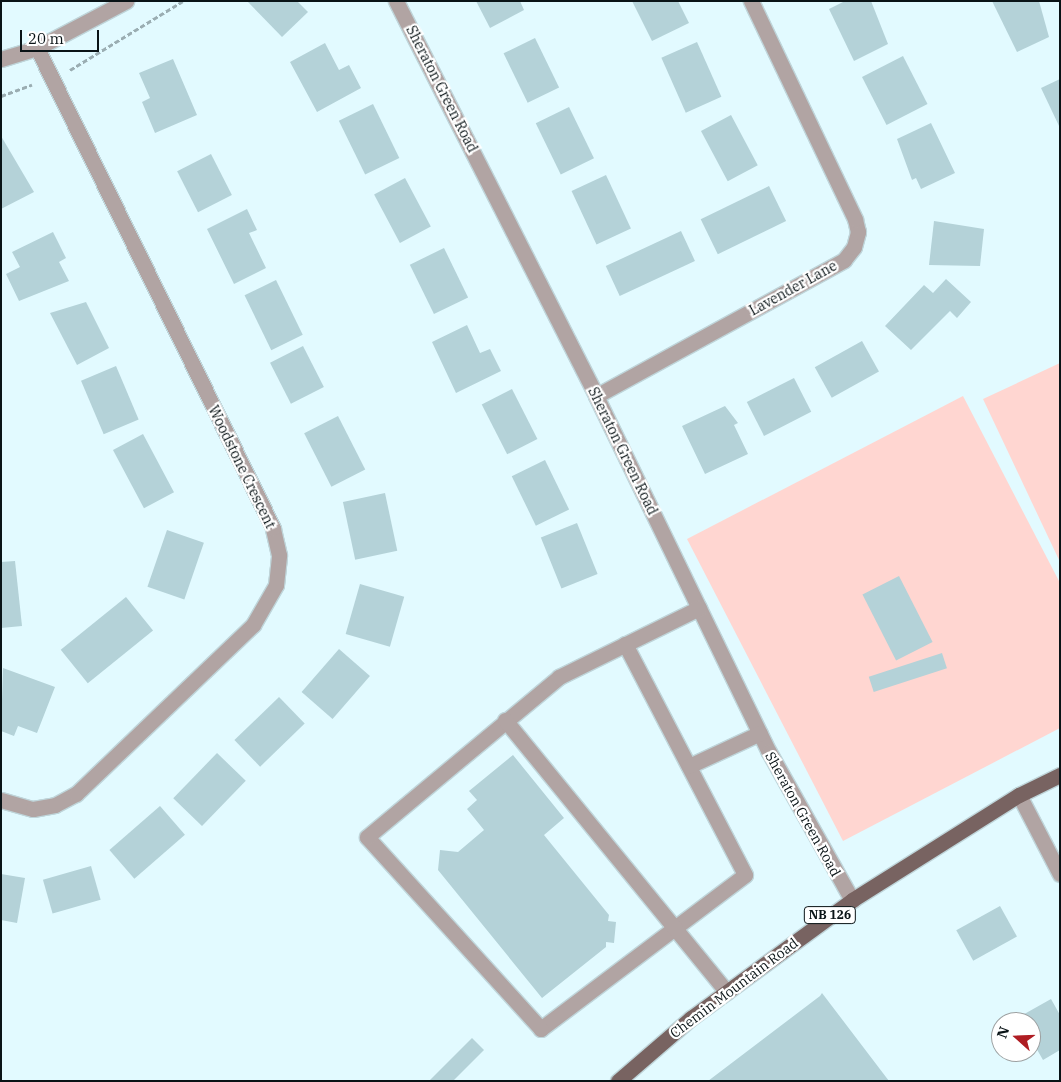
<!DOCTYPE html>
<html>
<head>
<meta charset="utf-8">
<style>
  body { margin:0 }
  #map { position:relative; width:1061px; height:1082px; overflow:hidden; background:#e2faff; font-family:"IBM Plex Serif",serif }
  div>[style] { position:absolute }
  .green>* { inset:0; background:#ffd6d1 }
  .building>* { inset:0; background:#b4d2d8; transform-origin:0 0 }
  .path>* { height:3px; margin-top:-1.5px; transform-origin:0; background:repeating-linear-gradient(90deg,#9aadb2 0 5px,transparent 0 7.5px) }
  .roads { filter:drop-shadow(1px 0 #bfd5da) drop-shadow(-1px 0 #bfd5da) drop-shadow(0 1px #bfd5da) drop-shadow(0 -1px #bfd5da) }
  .minor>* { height:15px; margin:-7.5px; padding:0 7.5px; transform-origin:7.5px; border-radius:7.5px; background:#b1a4a3 }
  .major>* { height:15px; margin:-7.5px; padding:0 7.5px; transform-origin:7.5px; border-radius:7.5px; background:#786361 }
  span { translate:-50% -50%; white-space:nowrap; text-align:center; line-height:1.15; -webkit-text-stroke:4.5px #fff; paint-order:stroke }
  .shield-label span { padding:1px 4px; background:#fff; border:1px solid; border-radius:4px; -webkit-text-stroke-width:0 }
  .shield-label { font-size:12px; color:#091316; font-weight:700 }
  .street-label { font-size:14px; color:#091316 }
  .frame { position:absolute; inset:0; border:2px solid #091316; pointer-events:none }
  .north { position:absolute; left:991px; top:1012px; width:50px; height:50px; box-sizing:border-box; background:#fff; border:1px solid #9da1a2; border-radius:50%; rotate:290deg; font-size:14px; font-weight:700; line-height:20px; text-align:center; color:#091316 }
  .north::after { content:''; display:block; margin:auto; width:18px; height:22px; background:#af1d23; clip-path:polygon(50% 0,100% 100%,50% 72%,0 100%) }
  .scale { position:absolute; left:20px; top:30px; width:79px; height:22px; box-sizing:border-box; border:2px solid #091316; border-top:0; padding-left:6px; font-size:15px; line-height:18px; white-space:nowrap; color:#091316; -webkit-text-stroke:4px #fff; paint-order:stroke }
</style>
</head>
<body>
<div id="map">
  <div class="green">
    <i style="clip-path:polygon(1060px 363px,1060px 562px,983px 399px)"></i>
    <i style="clip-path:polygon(963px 396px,1060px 583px,1060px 728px,843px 841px,687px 539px)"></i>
  </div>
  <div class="building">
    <i style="clip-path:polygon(247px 1px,297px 1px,308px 12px,282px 37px)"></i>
    <i style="clip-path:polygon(476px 1px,520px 1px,524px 10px,490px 28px)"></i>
    <i style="clip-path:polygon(632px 1px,678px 1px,689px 23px,652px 41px)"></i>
    <i style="clip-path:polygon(845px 1px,871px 1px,888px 44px,854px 61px,829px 9px)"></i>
    <i style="clip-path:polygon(992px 1px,1039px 1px,1049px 37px,1017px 52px)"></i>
    <i style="left:535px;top:38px;width:55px;height:35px;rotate:64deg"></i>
    <i style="left:697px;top:42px;width:60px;height:39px;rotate:66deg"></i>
    <i style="clip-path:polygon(325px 43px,339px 70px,349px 65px,361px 88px,317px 112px,290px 62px)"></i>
    <i style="left:903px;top:56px;width:54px;height:46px;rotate:63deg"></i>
    <i style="clip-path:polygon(173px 59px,197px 115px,155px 133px,142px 102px,150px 98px,139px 73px)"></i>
    <i style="clip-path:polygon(1060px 79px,1060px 128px,1041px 88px)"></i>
    <i style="left:373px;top:104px;width:60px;height:38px;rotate:64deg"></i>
    <i style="left:569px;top:107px;width:57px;height:37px;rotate:64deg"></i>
    <i style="left:731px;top:115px;width:57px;height:34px;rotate:62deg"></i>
    <i style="clip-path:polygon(931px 123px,955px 173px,921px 189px,916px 178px,912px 180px,897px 139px)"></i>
    <i style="clip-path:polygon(1px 136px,34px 192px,1px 209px)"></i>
    <i style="left:211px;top:154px;width:46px;height:38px;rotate:63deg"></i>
    <i style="left:606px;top:175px;width:59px;height:38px;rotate:65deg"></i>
    <i style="left:405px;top:178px;width:55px;height:35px;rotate:62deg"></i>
    <i style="left:769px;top:186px;width:39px;height:76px;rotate:64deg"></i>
    <i style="clip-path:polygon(247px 209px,257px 230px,249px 233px,266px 268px,234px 284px,207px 229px)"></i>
    <i style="clip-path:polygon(934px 221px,984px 229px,980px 266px,929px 265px)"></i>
    <i style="left:681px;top:231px;width:33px;height:83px;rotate:65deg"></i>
    <i style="clip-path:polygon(53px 232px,66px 258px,59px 262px,69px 281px,19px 301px,6px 274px,20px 267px,12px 252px)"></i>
    <i style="left:444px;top:248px;width:55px;height:38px;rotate:64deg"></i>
    <i style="clip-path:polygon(946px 279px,971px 302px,957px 318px,950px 311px,911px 350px,885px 326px,924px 285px,933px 293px)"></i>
    <i style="left:276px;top:280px;width:61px;height:35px;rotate:64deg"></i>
    <i style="clip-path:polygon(86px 302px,109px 348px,77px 365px,50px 313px)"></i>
    <i style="clip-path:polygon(467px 325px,480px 353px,490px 349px,501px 371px,456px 393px,432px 342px)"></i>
    <i style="left:862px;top:341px;width:35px;height:54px;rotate:61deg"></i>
    <i style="left:303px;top:346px;width:46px;height:37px;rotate:63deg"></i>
    <i style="left:116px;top:366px;width:58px;height:38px;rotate:67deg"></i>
    <i style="left:794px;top:378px;width:38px;height:53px;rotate:63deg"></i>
    <i style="left:512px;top:389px;width:56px;height:34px;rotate:63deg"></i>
    <i style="clip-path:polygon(725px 406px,738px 423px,734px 425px,748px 454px,705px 474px,682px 426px)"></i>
    <i style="left:338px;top:416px;width:60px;height:38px;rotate:63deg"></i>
    <i style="left:143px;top:434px;width:66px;height:34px;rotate:62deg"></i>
    <i style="left:545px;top:460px;width:55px;height:37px;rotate:64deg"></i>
    <i style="left:385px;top:493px;width:59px;height:43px;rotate:78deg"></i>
    <i style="left:577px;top:523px;width:55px;height:39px;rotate:68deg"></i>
    <i style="left:167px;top:530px;width:39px;height:60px;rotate:19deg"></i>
    <i style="clip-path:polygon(15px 561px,22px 626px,1px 628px,1px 562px)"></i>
    <i style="left:899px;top:576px;width:74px;height:41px;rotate:63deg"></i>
    <i style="left:360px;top:584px;width:46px;height:52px;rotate:16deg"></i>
    <i style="left:126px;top:597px;width:43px;height:84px;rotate:51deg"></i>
    <i style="left:339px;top:649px;width:41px;height:57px;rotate:41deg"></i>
    <i style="left:942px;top:653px;width:16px;height:77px;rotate:72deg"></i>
    <i style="clip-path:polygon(3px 668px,55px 687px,37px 733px,18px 726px,14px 736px,1px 731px)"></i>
    <i style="left:279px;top:697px;width:37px;height:62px;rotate:46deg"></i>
    <i style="left:217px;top:753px;width:40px;height:63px;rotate:44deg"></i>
    <i style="clip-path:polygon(513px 755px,564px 818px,544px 835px,609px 915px,608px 921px,616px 922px,614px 943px,606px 942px,606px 947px,542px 998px,438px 870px,440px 850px,458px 852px,484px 830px,467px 809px,477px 800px,469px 791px)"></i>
    <i style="left:160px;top:806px;width:38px;height:67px;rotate:49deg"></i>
    <i style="left:91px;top:866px;width:35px;height:50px;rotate:74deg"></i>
    <i style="clip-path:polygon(1px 874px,25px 878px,17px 923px,1px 920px)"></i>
    <i style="left:1000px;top:906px;width:35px;height:50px;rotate:61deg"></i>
    <i style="clip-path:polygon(822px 993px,889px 1081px,708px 1081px,820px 996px)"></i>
    <i style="clip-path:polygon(1051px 999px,1060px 1015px,1060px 1050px,1043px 1060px,1031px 1039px,1031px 1022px,1019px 1017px)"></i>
    <i style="clip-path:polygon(472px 1038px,484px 1050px,453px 1081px,429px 1081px)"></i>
  </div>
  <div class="path">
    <i style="left:70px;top:70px;width:132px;rotate:-31.4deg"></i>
    <i style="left:1px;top:96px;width:33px;rotate:-20deg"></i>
  </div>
  <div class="roads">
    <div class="minor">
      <i style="left:396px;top:1px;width:443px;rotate:63.1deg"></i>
      <i style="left:596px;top:396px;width:396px;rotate:64.1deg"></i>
      <i style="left:769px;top:752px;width:170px;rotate:60.7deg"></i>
      <i style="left:1px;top:59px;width:38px;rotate:-17deg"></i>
      <i style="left:37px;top:48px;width:101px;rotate:-27.8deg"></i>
      <i style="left:596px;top:396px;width:283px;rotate:-28.7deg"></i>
      <i style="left:844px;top:260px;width:16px;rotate:-52deg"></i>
      <i style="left:854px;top:247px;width:16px;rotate:-75deg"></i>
      <i style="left:858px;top:232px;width:13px;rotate:-103deg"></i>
      <i style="left:855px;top:219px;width:242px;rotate:-115.5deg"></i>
      <i style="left:625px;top:644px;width:260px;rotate:62.5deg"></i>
      <i style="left:745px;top:875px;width:256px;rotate:143deg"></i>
      <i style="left:541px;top:1029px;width:259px;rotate:-132.2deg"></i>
      <i style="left:367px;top:837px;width:250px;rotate:-39.8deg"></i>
      <i style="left:559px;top:677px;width:156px;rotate:-26.2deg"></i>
      <i style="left:505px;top:720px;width:351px;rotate:50.8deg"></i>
      <i style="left:689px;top:766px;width:78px;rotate:-24.9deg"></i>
      <i style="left:1019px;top:795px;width:89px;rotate:62.6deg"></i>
      <i style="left:1px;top:800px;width:33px;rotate:16deg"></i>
      <i style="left:33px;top:809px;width:22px;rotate:-10deg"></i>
      <i style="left:55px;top:805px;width:24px;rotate:-28deg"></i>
      <i style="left:76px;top:794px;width:245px;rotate:-43.7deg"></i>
      <i style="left:253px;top:625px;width:46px;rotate:-60.1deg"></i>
      <i style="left:276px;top:585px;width:30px;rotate:-84deg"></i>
      <i style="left:279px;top:555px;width:28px;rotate:-103deg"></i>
      <i style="left:273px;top:528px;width:535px;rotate:-116.18deg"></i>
    </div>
    <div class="major">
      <i style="left:618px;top:1081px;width:96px;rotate:-40.8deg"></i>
      <i style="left:691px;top:1018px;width:200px;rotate:-36.2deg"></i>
      <i style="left:852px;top:900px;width:197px;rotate:-32.2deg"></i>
      <i style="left:1019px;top:795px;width:46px;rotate:-26deg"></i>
    </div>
  </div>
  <div class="shield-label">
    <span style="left:830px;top:915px">NB 126</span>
  </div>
  <div class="street-label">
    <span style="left:442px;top:89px;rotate:63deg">Sheraton Green Road</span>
    <span style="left:793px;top:288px;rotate:-29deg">Lavender Lane</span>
    <span style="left:623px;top:451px;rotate:64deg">Sheraton Green Road</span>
    <span style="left:242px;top:467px;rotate:64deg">Woodstone Crescent</span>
    <span style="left:803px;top:814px;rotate:61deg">Sheraton Green Road</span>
    <span style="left:734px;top:988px;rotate:-37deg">Chemin Mountain Road</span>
  </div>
  <div class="frame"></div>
  <div class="north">N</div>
  <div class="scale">20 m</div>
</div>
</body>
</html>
